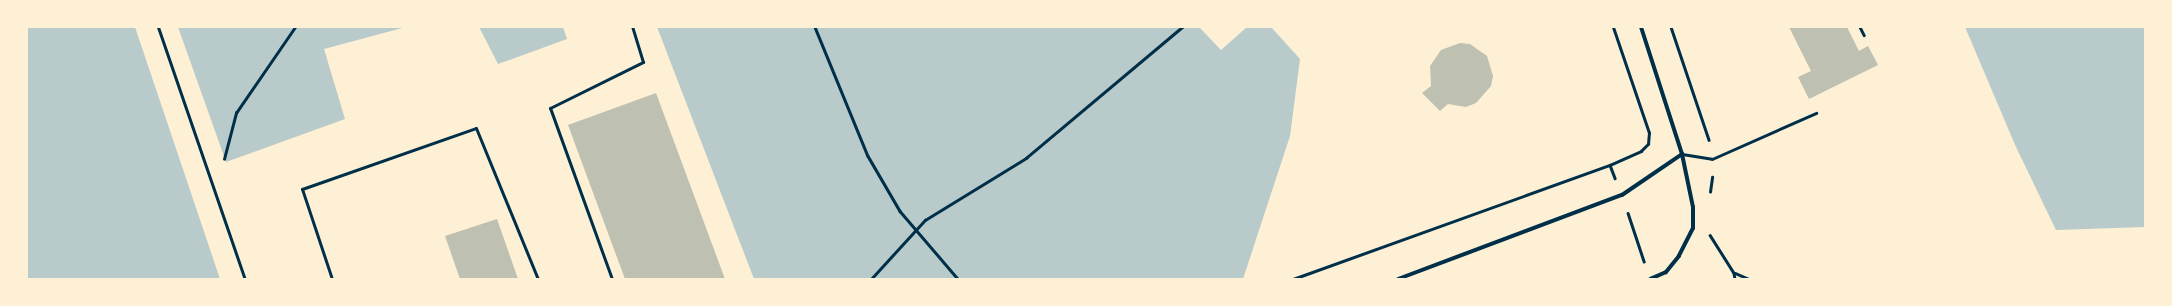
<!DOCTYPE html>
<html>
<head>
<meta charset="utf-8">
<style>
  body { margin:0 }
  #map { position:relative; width:2172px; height:306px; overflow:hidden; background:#fdf0d5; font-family:Montserrat,sans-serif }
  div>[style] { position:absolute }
  .green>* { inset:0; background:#b9caca }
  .building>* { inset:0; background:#bec0b2 }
  .path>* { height:2.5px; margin:-1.25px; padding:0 1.25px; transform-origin:1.25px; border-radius:1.25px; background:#003049 }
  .service>* { height:3px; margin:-1.5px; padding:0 1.5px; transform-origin:1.5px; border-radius:1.5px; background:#003049 }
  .minor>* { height:4px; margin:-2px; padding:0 2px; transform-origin:2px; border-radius:2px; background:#003049 }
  span { translate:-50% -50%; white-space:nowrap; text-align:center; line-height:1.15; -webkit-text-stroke:3px #fdf0d5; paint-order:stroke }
  .frame { position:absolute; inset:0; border:28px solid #fdf0d5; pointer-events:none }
</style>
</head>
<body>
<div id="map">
  <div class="green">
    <i style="clip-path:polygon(27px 27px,135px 27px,220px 279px,27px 279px)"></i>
    <i style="clip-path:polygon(178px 27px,406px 27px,324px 49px,345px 119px,226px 162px)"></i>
    <i style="clip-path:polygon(479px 27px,563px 27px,567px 39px,498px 64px)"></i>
    <i style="clip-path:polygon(657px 27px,1199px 27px,1221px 50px,1247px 27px,1271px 27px,1300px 59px,1290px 136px,1243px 279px,754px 279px)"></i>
    <i style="clip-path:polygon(1965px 27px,2145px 27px,2145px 227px,2056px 230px,2016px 147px)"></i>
  </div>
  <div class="building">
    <i style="clip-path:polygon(1789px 27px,1847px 27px,1859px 51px,1868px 46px,1878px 65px,1809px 99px,1798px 77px,1811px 71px)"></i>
    <i style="clip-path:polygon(1460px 43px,1470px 44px,1487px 56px,1493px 76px,1491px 86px,1476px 103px,1466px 107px,1448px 104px,1440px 111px,1422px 93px,1431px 86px,1430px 66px,1441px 50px)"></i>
    <i style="clip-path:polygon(656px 93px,725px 279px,625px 279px,568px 125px)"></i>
    <i style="clip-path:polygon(497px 219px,518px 279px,460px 279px,445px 236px)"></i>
  </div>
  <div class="path">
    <i style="left:815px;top:27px;width:139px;rotate:67.7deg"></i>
    <i style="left:868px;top:156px;width:64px;rotate:59.8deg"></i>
    <i style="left:900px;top:211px;width:89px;rotate:49.5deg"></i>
    <i style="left:1671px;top:27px;width:119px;rotate:71.4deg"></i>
    <i style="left:1860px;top:27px;width:9px;rotate:63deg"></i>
    <i style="left:224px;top:159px;width:48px;rotate:-75.4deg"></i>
    <i style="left:236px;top:113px;width:104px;rotate:-55.5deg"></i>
    <i style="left:1610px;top:165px;width:14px;rotate:69deg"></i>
    <i style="left:1710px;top:192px;width:15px;rotate:-82deg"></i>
    <i style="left:1628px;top:213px;width:51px;rotate:71.6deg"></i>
    <i style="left:1710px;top:235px;width:45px;rotate:57.7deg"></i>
    <i style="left:1734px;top:273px;width:6px;rotate:81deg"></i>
    <i style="left:1735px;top:273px;width:15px;rotate:23deg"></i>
    <i style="left:871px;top:279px;width:80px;rotate:-47.5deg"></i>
    <i style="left:925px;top:220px;width:119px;rotate:-31.5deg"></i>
    <i style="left:1026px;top:158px;width:204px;rotate:-40deg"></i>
    <i style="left:1293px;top:279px;width:337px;rotate:-19.8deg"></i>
    <i style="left:1610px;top:165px;width:34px;rotate:-24deg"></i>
    <i style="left:1641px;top:151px;width:10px;rotate:-45deg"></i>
    <i style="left:1648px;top:144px;width:11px;rotate:-85deg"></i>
    <i style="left:1649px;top:133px;width:112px;rotate:-108.8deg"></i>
  </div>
  <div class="service">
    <i style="left:158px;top:27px;width:267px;rotate:71deg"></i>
    <i style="left:1682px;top:154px;width:30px;rotate:9deg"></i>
    <i style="left:1712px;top:159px;width:114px;rotate:-23.9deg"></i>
    <i style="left:332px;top:279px;width:95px;rotate:-108.4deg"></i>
    <i style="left:302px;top:189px;width:184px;rotate:-19.3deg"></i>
    <i style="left:476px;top:128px;width:163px;rotate:67.7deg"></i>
    <i style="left:612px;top:279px;width:182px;rotate:-109.9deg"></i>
    <i style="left:550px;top:108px;width:104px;rotate:-26.3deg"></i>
    <i style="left:643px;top:62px;width:37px;rotate:-107deg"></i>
  </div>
  <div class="minor">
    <i style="left:1641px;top:27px;width:133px;rotate:72.1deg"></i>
    <i style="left:1682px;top:154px;width:54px;rotate:78.3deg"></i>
    <i style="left:1693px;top:207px;width:21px;rotate:90deg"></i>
    <i style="left:1693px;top:228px;width:31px;rotate:117deg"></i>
    <i style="left:1679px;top:256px;width:21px;rotate:129deg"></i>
    <i style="left:1666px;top:272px;width:17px;rotate:156deg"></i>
    <i style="left:1398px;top:279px;width:239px;rotate:-20.6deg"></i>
    <i style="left:1622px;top:195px;width:73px;rotate:-34.3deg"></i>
  </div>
  <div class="frame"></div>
</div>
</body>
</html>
